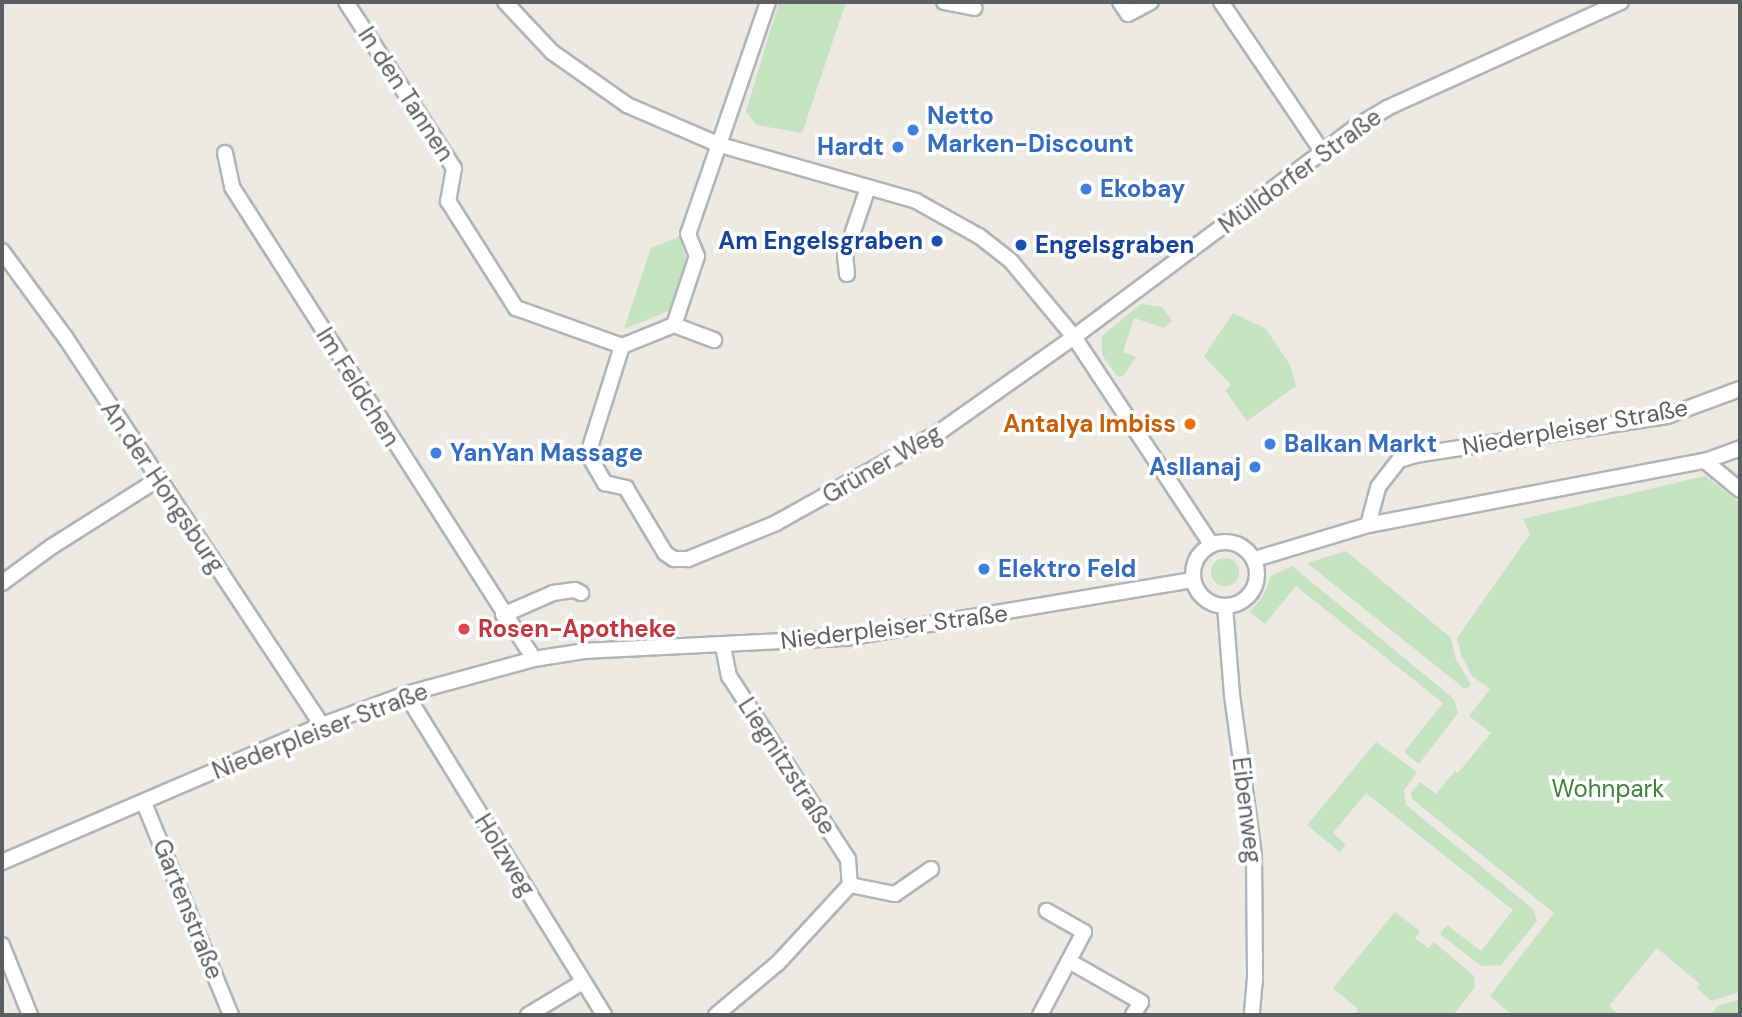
<!DOCTYPE html>
<html>
<head>
<meta charset="utf-8">
<style>
  body { margin:0 }
  #map { position:relative; width:1742px; height:1017px; overflow:hidden; background:#ede9e3; font-family:"DM Sans",sans-serif }
  div>[style] { position:absolute }
  .green>* { inset:0; background:#c5e2c1 }
  .round { border-radius:50% }
  .roads { filter:drop-shadow(2px 0 #b0b4b7) drop-shadow(-2px 0 #b0b4b7) drop-shadow(0 2px #b0b4b7) drop-shadow(0 -2px #b0b4b7) }
  .minor>* { height:14px; margin:-7px; padding:0 7px; transform-origin:7px; border-radius:7px; background:#fff }
  .minor>.ring { margin:-7px; padding:0; box-sizing:content-box; background:none; border:14px solid #fff; border-radius:50% }
  .dots>* { width:19px; height:19px; translate:-50% -50%; box-sizing:border-box; border:4px solid #fff; border-radius:50% }
  span { translate:-50% -50%; white-space:nowrap; text-align:center; line-height:1.15; -webkit-text-stroke:7px #fff; paint-order:stroke }
  .street-label { font-size:24px; color:#5b5f62 }
  .shop-label { font-size:24px; color:#366cbe; font-weight:700 }
  .left { translate:0 -50%; text-align:left }
  .right { translate:-100% -50%; text-align:right }
  .transit-label { font-size:24px; color:#164399; font-weight:700 }
  .food-label { font-size:24px; color:#c56008; font-weight:700 }
  .health-label { font-size:24px; color:#be3a42; font-weight:700 }
  .park-label { font-size:24px; color:#40813c }
  .frame { position:absolute; inset:0; border:4px solid #5b5f62; pointer-events:none }
</style>
</head>
<body>
<div id="map">
  <div class="green">
    <i style="clip-path:polygon(779px 2px,846px 2px,802px 133px,756px 125px,746px 111px)"></i>
    <i style="clip-path:polygon(679px 237px,686px 258px,671px 310px,624px 329px,651px 248px)"></i>
    <i style="clip-path:polygon(1141px 304px,1162px 307px,1172px 321px,1164px 328px,1134px 318px,1123px 352px,1136px 357px,1124px 375px,1118px 377px,1102px 355px,1102px 336px)"></i>
    <i style="clip-path:polygon(1233px 313px,1266px 329px,1290px 365px,1296px 386px,1247px 421px,1225px 390px,1231px 385px,1204px 356px)"></i>
    <i style="clip-path:polygon(1705px 476px,1740px 503px,1740px 992px,1711px 1001px,1697px 988px,1700px 984px,1657px 948px,1609px 1006px,1619px 1015px,1512px 1015px,1490px 996px,1554px 913px,1412px 799px,1411px 793px,1420px 782px,1436px 794px,1455px 771px,1458px 773px,1491px 733px,1469px 716px,1490px 689px,1472px 676px,1461px 655px,1457px 638px,1530px 534px,1523px 519px)"></i>
    <i style="clip-path:polygon(1346px 551px,1451px 638px,1455px 657px,1471px 685px,1465px 689px,1307px 563px)"></i>
    <i class="round" style="left:1211px;top:558px;width:28px;height:28px"></i>
    <i style="clip-path:polygon(1292px 566px,1454px 699px,1458px 713px,1419px 764px,1404px 752px,1443px 703px,1296px 586px,1265px 624px,1250px 612px,1263px 596px,1271px 576px)"></i>
    <i style="clip-path:polygon(1376px 742px,1417px 772px,1404px 790px,1406px 805px,1533px 909px,1537px 921px,1501px 965px,1481px 966px,1440px 934px,1447px 925px,1481px 951px,1513px 910px,1366px 793px,1333px 833px,1346px 845px,1340px 852px,1307px 825px)"></i>
    <i style="clip-path:polygon(1395px 912px,1420px 931px,1415px 938px,1428px 948px,1434px 942px,1474px 976px,1475px 987px,1453px 1015px,1354px 1015px,1358px 1009px,1333px 988px)"></i>
    <i style="clip-path:polygon(1740px 1000px,1740px 1015px,1710px 1015px,1719px 1005px)"></i>
  </div>
  <div class="roads">
    <div class="minor">
      <i style="left:346px;top:2px;width:198px;rotate:57deg"></i>
      <i style="left:454px;top:168px;width:34px;rotate:100deg"></i>
      <i style="left:448px;top:201px;width:127px;rotate:57.6deg"></i>
      <i style="left:516px;top:308px;width:113px;rotate:19.7deg"></i>
      <i style="left:505px;top:2px;width:69px;rotate:46.8deg"></i>
      <i style="left:552px;top:52px;width:92px;rotate:35.2deg"></i>
      <i style="left:627px;top:105px;width:101px;rotate:23.3deg"></i>
      <i style="left:720px;top:145px;width:204px;rotate:15.9deg"></i>
      <i style="left:916px;top:201px;width:72px;rotate:29.1deg"></i>
      <i style="left:979px;top:236px;width:39px;rotate:38deg"></i>
      <i style="left:1010px;top:260px;width:100px;rotate:50.3deg"></i>
      <i style="left:1074px;top:337px;width:248px;rotate:56.5deg"></i>
      <i style="left:768px;top:2px;width:245px;rotate:109deg"></i>
      <i style="left:688px;top:234px;width:24px;rotate:68deg"></i>
      <i style="left:697px;top:256px;width:73px;rotate:108.4deg"></i>
      <i style="left:674px;top:325px;width:56px;rotate:158deg"></i>
      <i style="left:622px;top:346px;width:113px;rotate:107.5deg"></i>
      <i style="left:588px;top:454px;width:34px;rotate:60deg"></i>
      <i style="left:605px;top:483px;width:22px;rotate:13deg"></i>
      <i style="left:626px;top:488px;width:76px;rotate:59deg"></i>
      <i style="left:665px;top:553px;width:11px;rotate:34deg"></i>
      <i style="left:674px;top:559px;width:14px"></i>
      <i style="left:688px;top:559px;width:95px;rotate:-22.2deg"></i>
      <i style="left:776px;top:523px;width:185px;rotate:-29.1deg"></i>
      <i style="left:938px;top:433px;width:166px;rotate:-35.2deg"></i>
      <i style="left:1074px;top:337px;width:349px;rotate:-36.7deg"></i>
      <i style="left:1354px;top:128px;width:39px;rotate:-31deg"></i>
      <i style="left:1387px;top:108px;width:257px;rotate:-24.4deg"></i>
      <i style="left:944px;top:2px;width:31px;rotate:11deg"></i>
      <i style="left:1120px;top:2px;width:14px;rotate:56deg"></i>
      <i style="left:1128px;top:14px;width:26px;rotate:-28deg"></i>
      <i style="left:1221px;top:2px;width:180px;rotate:55.9deg"></i>
      <i style="left:225px;top:153px;width:35px;rotate:78deg"></i>
      <i style="left:232px;top:187px;width:560px;rotate:57.39deg"></i>
      <i style="left:2px;top:251px;width:107px;rotate:53.8deg"></i>
      <i style="left:65px;top:337px;width:465px;rotate:56.5deg"></i>
      <i style="left:847px;top:274px;width:19px;rotate:-96deg"></i>
      <i style="left:845px;top:255px;width:71px;rotate:-71.1deg"></i>
      <i style="left:674px;top:325px;width:43px;rotate:20.6deg"></i>
      <i style="left:1705px;top:461px;width:45px;rotate:39.6deg"></i>
      <i style="left:1368px;top:525px;width:39px;rotate:-75deg"></i>
      <i style="left:1378px;top:487px;width:34px;rotate:-52deg"></i>
      <i style="left:1399px;top:460px;width:17px;rotate:-17deg"></i>
      <i style="left:1415px;top:455px;width:255px;rotate:-8.8deg"></i>
      <i style="left:1667px;top:416px;width:78px;rotate:-20.3deg"></i>
      <i class="ring" style="left:1193px;top:542px;width:50px;height:50px"></i>
      <i style="left:1255px;top:559px;width:118px;rotate:-16.7deg"></i>
      <i style="left:1368px;top:525px;width:343px;rotate:-10.8deg"></i>
      <i style="left:1705px;top:461px;width:37px;rotate:-20deg"></i>
      <i style="left:2px;top:583px;width:61px;rotate:-36.3deg"></i>
      <i style="left:51px;top:547px;width:125px;rotate:-32.3deg"></i>
      <i style="left:1225px;top:606px;width:89px;rotate:85.5deg"></i>
      <i style="left:1232px;top:695px;width:162px;rotate:82.2deg"></i>
      <i style="left:1254px;top:856px;width:122px;rotate:89.5deg"></i>
      <i style="left:1255px;top:978px;width:37px;rotate:95deg"></i>
      <i style="left:503px;top:615px;width:55px;rotate:-23.7deg"></i>
      <i style="left:553px;top:593px;width:22px;rotate:-8deg"></i>
      <i style="left:575px;top:590px;width:7px;rotate:27deg"></i>
      <i style="left:723px;top:646px;width:31px;rotate:79deg"></i>
      <i style="left:729px;top:676px;width:218px;rotate:57deg"></i>
      <i style="left:848px;top:859px;width:26px;rotate:86deg"></i>
      <i style="left:406px;top:694px;width:377px;rotate:58.3deg"></i>
      <i style="left:144px;top:803px;width:229px;rotate:67.7deg"></i>
      <i style="left:2px;top:862px;width:348px;rotate:-23.2deg"></i>
      <i style="left:322px;top:725px;width:90px;rotate:-20.3deg"></i>
      <i style="left:406px;top:694px;width:133px;rotate:-15.3deg"></i>
      <i style="left:534px;top:659px;width:52px;rotate:-8.9deg"></i>
      <i style="left:585px;top:651px;width:261px;rotate:-2.9deg"></i>
      <i style="left:846px;top:638px;width:352px;rotate:-9.5deg"></i>
      <i style="left:2px;top:945px;width:75px;rotate:68.2deg"></i>
      <i style="left:1069px;top:961px;width:83px;rotate:29.7deg"></i>
      <i style="left:1141px;top:1002px;width:15px;rotate:122deg"></i>
      <i style="left:528px;top:1015px;width:64px;rotate:-31deg"></i>
      <i style="left:716px;top:1015px;width:81px;rotate:-40deg"></i>
      <i style="left:778px;top:963px;width:106px;rotate:-47.3deg"></i>
      <i style="left:850px;top:885px;width:46px;rotate:11.3deg"></i>
      <i style="left:895px;top:894px;width:44px;rotate:-34.8deg"></i>
      <i style="left:1040px;top:1015px;width:94px;rotate:-62.1deg"></i>
      <i style="left:1084px;top:932px;width:43px;rotate:-150.4deg"></i>
    </div>
  </div>
  <div class="dots">
    <i style="left:913px;top:130px;background:#3f7fe0"></i>
    <i style="left:898px;top:147px;background:#3f7fe0"></i>
    <i style="left:1086px;top:189px;background:#3f7fe0"></i>
    <i style="left:937px;top:241px;background:#1a4fb4"></i>
    <i style="left:1021px;top:245px;background:#1a4fb4"></i>
    <i style="left:1190px;top:424px;background:#e8710a"></i>
    <i style="left:1270px;top:444px;background:#3f7fe0"></i>
    <i style="left:436px;top:453px;background:#3f7fe0"></i>
    <i style="left:1255px;top:467px;background:#3f7fe0"></i>
    <i style="left:984px;top:569px;background:#3f7fe0"></i>
    <i style="left:464px;top:629px;background:#e0444e"></i>
  </div>
  <div class="street-label">
    <span style="left:406px;top:94px;rotate:57deg">In den Tannen</span>
    <span style="left:1300px;top:171px;rotate:-36deg">Mülldorfer Straße</span>
    <span style="left:358px;top:387px;rotate:58deg">Im Feldchen</span>
    <span style="left:1575px;top:427px;rotate:-10deg">Niederpleiser Straße</span>
    <span style="left:882px;top:464px;rotate:-30deg">Grüner Weg</span>
    <span style="left:163px;top:487px;rotate:56deg">An der Hongsburg</span>
    <span style="left:894px;top:627px;rotate:-7deg">Niederpleiser Straße</span>
    <span style="left:320px;top:731px;rotate:-21deg">Niederpleiser Straße</span>
    <span style="left:787px;top:766px;rotate:57deg">Liegnitzstraße</span>
    <span style="left:1247px;top:810px;rotate:83deg">Eibenweg</span>
    <span style="left:505px;top:855px;rotate:58deg">Holzweg</span>
    <span style="left:188px;top:909px;rotate:68deg">Gartenstraße</span>
  </div>
  <div class="shop-label">
    <span class="left" style="left:927px;top:130px">Netto<br>Marken-Discount</span>
    <span class="right" style="left:884px;top:147px">Hardt</span>
    <span class="left" style="left:1100px;top:189px">Ekobay</span>
    <span class="left" style="left:1284px;top:444px">Balkan Markt</span>
    <span class="left" style="left:450px;top:453px">YanYan Massage</span>
    <span class="right" style="left:1241px;top:467px">Asllanaj</span>
    <span class="left" style="left:998px;top:569px">Elektro Feld</span>
  </div>
  <div class="transit-label">
    <span class="right" style="left:923px;top:241px">Am Engelsgraben</span>
    <span class="left" style="left:1035px;top:245px">Engelsgraben</span>
  </div>
  <div class="food-label">
    <span class="right" style="left:1176px;top:424px">Antalya Imbiss</span>
  </div>
  <div class="health-label">
    <span class="left" style="left:478px;top:629px">Rosen-Apotheke</span>
  </div>
  <div class="park-label">
    <span style="left:1608px;top:789px">Wohnpark</span>
  </div>
  <div class="frame"></div>
</div>
</body>
</html>
